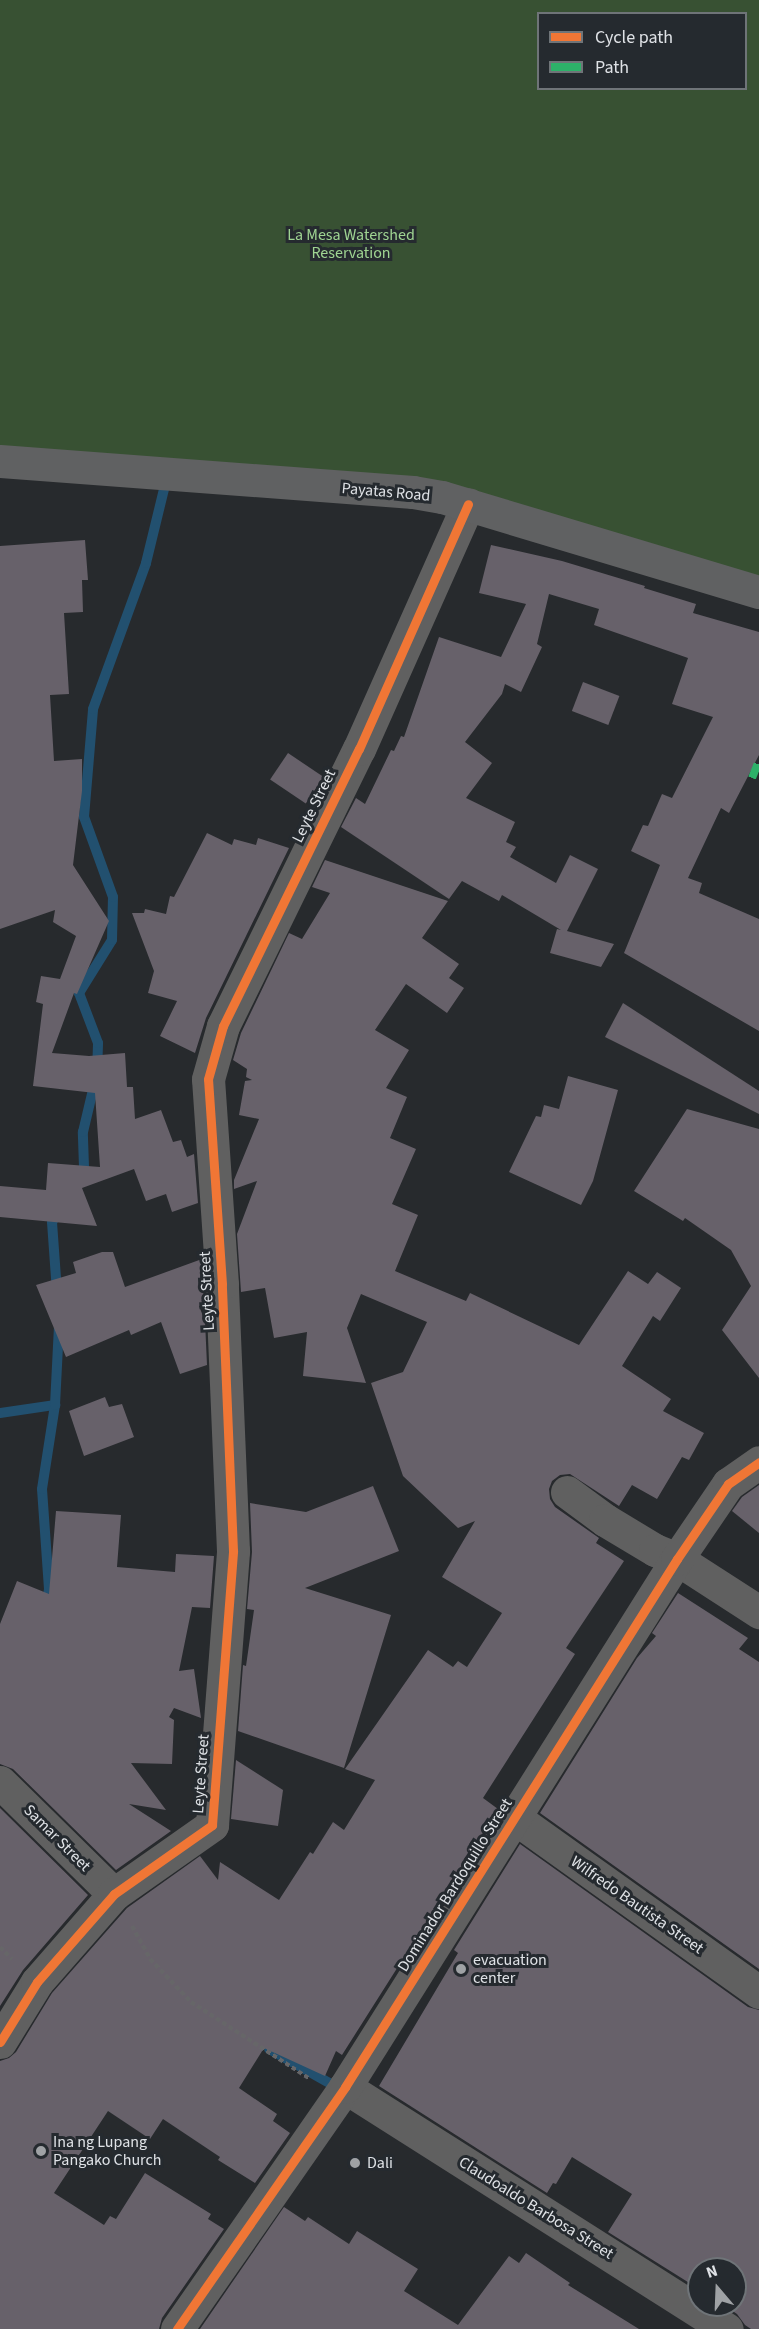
<!DOCTYPE html>
<html>
<head>
<meta charset="utf-8">
<style>
  body { margin:0 }
  #map { position:relative; width:759px; height:2329px; overflow:hidden; background:#272a2d; font-family:"Source Sans 3",sans-serif }
  div>[style] { position:absolute }
  .green>* { inset:0; background:#385133 }
  .stream>* { height:10px; margin:-5px; padding:0 5px; transform-origin:5px; border-radius:5px; background:#22506f }
  .building>* { inset:0; background:#67616a; transform-origin:0 0 }
  .path>* { height:4px; margin-top:-2px; transform-origin:0; background:repeating-linear-gradient(90deg,#666668 0 4.5px,transparent 0 7.5px) }
  .minor>* { height:33px; margin:-16.5px; padding:0 16.5px; transform-origin:16.5px; border-radius:16.5px; background:#606060 }
  .primary>* { height:33px; margin:-16.5px; padding:0 16.5px; transform-origin:16.5px; border-radius:16.5px; background:#606162 }
  .quiet>* { height:8px; margin-top:-4px; transform-origin:0; background:repeating-linear-gradient(90deg,#2db169 0 15px,transparent 0 23px) }
  .cycleway>* { height:9px; margin:-4.5px; padding:0 4.5px; transform-origin:4.5px; border-radius:4.5px; background:#f07635 }
  .dots>* { width:16px; height:16px; translate:-50% -50%; box-sizing:border-box; border:3px solid #252a2f; border-radius:50% }
  span { translate:-50% -50%; white-space:nowrap; text-align:center; line-height:1.15; -webkit-text-stroke:6px #252a2f; paint-order:stroke }
  .park-label { font-size:16px; color:#9fd492 }
  .street-label { font-size:16px; color:#dfe2e6 }
  .poi-label { font-size:16px; color:#dfe2e6 }
  .left { translate:0 -50%; text-align:left }
  .legend { position:absolute; left:537px; top:12px; width:210px; height:78px; box-sizing:border-box; background:#252a2f; border:2px solid #6f7478; margin:0; padding:8px 10px; list-style:none; font-size:18px; color:#dfe2e6 }
  .legend li { display:flex; align-items:center; gap:12px; height:30px }
  .legend b { width:30px; border:2px solid #6f7478 }
  .north { position:absolute; left:687px; top:2257px; width:60px; height:60px; box-sizing:border-box; background:#252a2f; border:2px solid #6f7478; border-radius:50%; rotate:341deg; font-size:16px; font-weight:700; line-height:24px; text-align:center; color:#dfe2e6 }
  .north::after { content:''; display:block; margin:auto; width:21px; height:27px; background:#9fa2a5; clip-path:polygon(50% 0,100% 100%,50% 72%,0 100%) }
</style>
</head>
<body>
<div id="map">
  <div class="green">
    <i style="clip-path:polygon(evenodd,0 0,759px 0,759px 592px,468px 504px,0 459px,0 0,538px 14px,746px 14px,746px 88px,538px 88px,538px 14px)"></i>
  </div>
  <div class="stream">
    <i style="left:79px;top:1176px;width:10px;rotate:-61deg"></i>
    <i style="left:84px;top:1167px;width:35px;rotate:-92deg"></i>
    <i style="left:83px;top:1132px;width:61px;rotate:-76.7deg"></i>
    <i style="left:97px;top:1073px;width:30px;rotate:-88deg"></i>
    <i style="left:98px;top:1043px;width:53px;rotate:-110.8deg"></i>
    <i style="left:79px;top:993px;width:62px;rotate:-58.1deg"></i>
    <i style="left:112px;top:940px;width:43px;rotate:-88.7deg"></i>
    <i style="left:113px;top:897px;width:85px;rotate:-109.9deg"></i>
    <i style="left:84px;top:817px;width:108px;rotate:-85.2deg"></i>
    <i style="left:93px;top:709px;width:155px;rotate:-70deg"></i>
    <i style="left:146px;top:563px;width:89px;rotate:-76.3deg"></i>
    <i style="left:57px;top:1292px;width:70px;rotate:-94.1deg"></i>
    <i style="left:52px;top:1222px;width:13px;rotate:-58deg"></i>
    <i style="left:0;top:1413px;width:56px;rotate:-8.3deg"></i>
    <i style="left:46px;top:1605px;width:16px;rotate:-79deg"></i>
    <i style="left:49px;top:1589px;width:100px;rotate:-94deg"></i>
    <i style="left:42px;top:1489px;width:85px;rotate:-81.2deg"></i>
    <i style="left:55px;top:1405px;width:80px;rotate:-87.1deg"></i>
    <i style="left:269px;top:2049px;width:73px;rotate:29.4deg"></i>
  </div>
  <div class="building">
    <i style="clip-path:polygon(85px 540px,88px 580px,82px 580px,83px 612px,64px 613px,69px 694px,50px 695px,54px 761px,82px 759px,82px 791px,73px 865px,109px 921px,77px 994px,74px 993px,52px 1053px,89px 1056px,125px 1053px,127px 1087px,133px 1087px,135px 1119px,161px 1110px,173px 1142px,181px 1140px,187px 1157px,194px 1154px,198px 1203px,172px 1212px,166px 1194px,146px 1201px,134px 1169px,82px 1188px,97px 1226px,0 1217px,0 1186px,46px 1190px,48px 1163px,100px 1167px,95px 1093px,33px 1086px,43px 1004px,36px 1002px,41px 976px,60px 979px,76px 936px,53px 922px,55px 910px,0 929px,0 546px)"></i>
    <i style="clip-path:polygon(491px 545px,562px 561px,645px 586px,644px 588px,696px 604px,693px 613px,759px 632px,759px 755px,729px 813px,721px 808px,688px 878px,702px 883px,699px 893px,759px 919px,759px 1031px,624px 953px,660px 865px,631px 851px,643px 825px,648px 826px,662px 794px,672px 798px,713px 717px,672px 704px,688px 658px,594px 625px,599px 609px,549px 594px,537px 644px,542px 647px,521px 692px,505px 684px,502px 694px,465px 742px,492px 763px,466px 798px,515px 822px,506px 842px,516px 847px,510px 857px,556px 883px,570px 855px,598px 869px,567px 931px,614px 944px,601px 967px,550px 953px,557px 929px,561px 930px,502px 895px,499px 901px,462px 881px,449px 899px,341px 827px,356px 798px,365px 804px,391px 750px,394px 751px,401px 736px,404px 737px,439px 637px,501px 657px,526px 604px,479px 593px)"></i>
    <i style="left:583px;top:682px;width:39px;height:31px;rotate:21deg"></i>
    <i style="left:288px;top:753px;width:43px;height:32px;rotate:34deg"></i>
    <i style="clip-path:polygon(207px 833px,232px 845px,234px 839px,256px 845px,258px 838px,289px 848px,206px 1018px,195px 1053px,160px 1036px,177px 1001px,148px 993px,154px 971px,132px 913px,144px 913px,145px 909px,166px 914px,170px 896px,174px 897px)"></i>
    <i style="clip-path:polygon(325px 860px,448px 901px,422px 938px,459px 964px,449px 978px,464px 988px,447px 1013px,406px 984px,375px 1030px,409px 1050px,386px 1088px,407px 1097px,390px 1138px,416px 1149px,392px 1204px,418px 1215px,395px 1271px,466px 1301px,470px 1293px,579px 1345px,628px 1271px,648px 1284px,657px 1272px,681px 1288px,660px 1321px,653px 1316px,622px 1366px,671px 1399px,663px 1411px,704px 1433px,689px 1460px,682px 1457px,657px 1499px,632px 1485px,619px 1506px,570px 1474px,560px 1475px,552px 1481px,549px 1489px,550px 1499px,555px 1507px,599px 1538px,596px 1543px,624px 1561px,566px 1648px,575px 1654px,483px 1798px,498px 1809px,342px 2055px,336px 2051px,325px 2076px,264px 2048px,239px 2088px,277px 2114px,273px 2121px,290px 2133px,255px 2183px,218px 2160px,220px 2157px,163px 2119px,150px 2139px,108px 2111px,54px 2193px,104px 2225px,110px 2216px,116px 2219px,145px 2173px,211px 2214px,208px 2219px,224px 2229px,162px 2318px,159px 2329px,0 2329px,0 2061px,9px 2058px,16px 2052px,52px 1993px,127px 1908px,200px 1856px,218px 1880px,220px 1862px,279px 1900px,310px 1852px,313px 1854px,333px 1822px,344px 1830px,375px 1780px,345px 1769px,428px 1650px,453px 1667px,458px 1661px,467px 1667px,502px 1613px,442px 1577px,475px 1521px,458px 1528px,403px 1476px,371px 1383px,403px 1372px,427px 1322px,361px 1294px,347px 1328px,366px 1383px,303px 1376px,307px 1332px,274px 1338px,265px 1288px,241px 1292px,237px 1234px,257px 1181px,234px 1189px,234px 1180px,259px 1119px,239px 1115px,245px 1081px,252px 1080px,246px 1077px,247px 1069px,233px 1060px,241px 1033px,289px 933px,302px 939px,330px 893px,312px 887px)"></i>
    <i style="clip-path:polygon(623px 1003px,759px 1091px,759px 1114px,605px 1037px)"></i>
    <i style="clip-path:polygon(568px 1076px,618px 1090px,593px 1181px,581px 1205px,509px 1172px,536px 1116px,541px 1117px,544px 1105px,559px 1109px)"></i>
    <i style="clip-path:polygon(687px 1109px,759px 1129px,759px 1378px,722px 1330px,751px 1286px,731px 1250px,685px 1218px,683px 1221px,634px 1191px)"></i>
    <i style="clip-path:polygon(102px 1252px,113px 1252px,125px 1287px,202px 1259px,204px 1304px,199px 1306px,205px 1321px,207px 1365px,180px 1374px,161px 1322px,131px 1335px,129px 1330px,66px 1357px,36px 1285px,76px 1273px,73px 1262px)"></i>
    <i style="clip-path:polygon(105px 1397px,109px 1407px,122px 1404px,134px 1437px,84px 1456px,69px 1411px)"></i>
    <i style="clip-path:polygon(759px 1485px,759px 1533px,732px 1511px,742px 1497px)"></i>
    <i style="clip-path:polygon(373px 1486px,399px 1551px,305px 1588px,391px 1615px,344px 1768px,238px 1731px,243px 1665px,246px 1666px,254px 1610px,247px 1609px,252px 1552px,250px 1503px,306px 1512px)"></i>
    <i style="clip-path:polygon(56px 1511px,121px 1515px,117px 1567px,175px 1572px,176px 1554px,214px 1556px,210px 1608px,192px 1607px,179px 1671px,194px 1669px,201px 1718px,174px 1708px,169px 1717px,174px 1720px,172px 1764px,131px 1763px,166px 1810px,129px 1804px,171px 1831px,116px 1870px,13px 1769px,0 1764px,0 1624px,17px 1581px,49px 1594px)"></i>
    <i style="clip-path:polygon(678px 1593px,748px 1638px,739px 1649px,759px 1662px,759px 1969px,540px 1813px,637px 1658px,656px 1636px,652px 1633px)"></i>
    <i style="clip-path:polygon(236px 1760px,283px 1790px,278px 1826px,231px 1819px)"></i>
    <i style="clip-path:polygon(0 1808px,88px 1895px,23px 1970px,0 2006px)"></i>
    <i style="clip-path:polygon(520px 1844px,748px 2007px,759px 2010px,759px 2329px,751px 2329px,745px 2325px,737px 2314px,724px 2305px,735px 2305px,735px 2269px,699px 2269px,699px 2289px,608px 2232px,632px 2194px,572px 2157px,556px 2184px,553px 2183px,547px 2193px,379px 2086px,458px 1953px,454px 1950px)"></i>
    <i style="clip-path:polygon(284px 2207px,305px 2221px,308px 2217px,349px 2244px,357px 2231px,418px 2269px,404px 2291px,458px 2325px,509px 2256px,519px 2263px,526px 2253px,570px 2283px,568px 2285px,639px 2329px,200px 2329px)"></i>
  </div>
  <div class="path">
    <i style="left:132px;top:1926px;width:38px;rotate:61deg"></i>
    <i style="left:150px;top:1959px;width:59px;rotate:46.4deg"></i>
    <i style="left:191px;top:2002px;width:142px;rotate:32.9deg"></i>
    <i style="left:0;top:1947px;width:17px;rotate:45deg"></i>
  </div>
  <div class="minor">
    <i style="left:567px;top:1492px;width:47px;rotate:36.4deg"></i>
    <i style="left:605px;top:1520px;width:58px;rotate:31deg"></i>
    <i style="left:655px;top:1550px;width:24px;rotate:22deg"></i>
    <i style="left:677px;top:1559px;width:98px;rotate:32.9deg"></i>
    <i style="left:0;top:1782px;width:160px;rotate:44.5deg"></i>
    <i style="left:515px;top:1818px;width:300px;rotate:35.5deg"></i>
    <i style="left:0;top:2042px;width:70px;rotate:-58.3deg"></i>
    <i style="left:37px;top:1982px;width:117px;rotate:-48.8deg"></i>
    <i style="left:114px;top:1894px;width:120px;rotate:-35.1deg"></i>
    <i style="left:212px;top:1825px;width:275px;rotate:-85.6deg"></i>
    <i style="left:233px;top:1551px;width:267px;rotate:-92.4deg"></i>
    <i style="left:222px;top:1284px;width:205px;rotate:-93.9deg"></i>
    <i style="left:208px;top:1079px;width:55px;rotate:-74.2deg"></i>
    <i style="left:223px;top:1026px;width:309px;rotate:-63.9deg"></i>
    <i style="left:359px;top:749px;width:268px;rotate:-66deg"></i>
    <i style="left:345px;top:2087px;width:452px;rotate:32.4deg"></i>
    <i style="left:177px;top:2329px;width:295px;rotate:-55.2deg"></i>
    <i style="left:345px;top:2087px;width:624px;rotate:-57.84deg"></i>
    <i style="left:677px;top:1559px;width:91px;rotate:-55.8deg"></i>
    <i style="left:728px;top:1484px;width:38px;rotate:-35deg"></i>
  </div>
  <div class="primary">
    <i style="left:0;top:461px;width:414px;rotate:4.3deg"></i>
    <i style="left:413px;top:492px;width:29px;rotate:10deg"></i>
    <i style="left:442px;top:497px;width:331px;rotate:16.7deg"></i>
  </div>
  <div class="quiet">
    <i style="left:752px;top:778px;width:18px;rotate:-68deg"></i>
  </div>
  <div class="cycleway">
    <i style="left:0;top:2042px;width:70px;rotate:-58.3deg"></i>
    <i style="left:37px;top:1982px;width:117px;rotate:-48.8deg"></i>
    <i style="left:114px;top:1894px;width:120px;rotate:-35.1deg"></i>
    <i style="left:212px;top:1825px;width:275px;rotate:-85.6deg"></i>
    <i style="left:233px;top:1551px;width:267px;rotate:-92.4deg"></i>
    <i style="left:222px;top:1284px;width:205px;rotate:-93.9deg"></i>
    <i style="left:208px;top:1079px;width:55px;rotate:-74.2deg"></i>
    <i style="left:223px;top:1026px;width:309px;rotate:-63.9deg"></i>
    <i style="left:359px;top:749px;width:268px;rotate:-66deg"></i>
    <i style="left:177px;top:2329px;width:295px;rotate:-55.2deg"></i>
    <i style="left:345px;top:2087px;width:624px;rotate:-57.84deg"></i>
    <i style="left:677px;top:1559px;width:91px;rotate:-55.8deg"></i>
    <i style="left:728px;top:1484px;width:38px;rotate:-35deg"></i>
  </div>
  <div class="dots">
    <i style="left:461px;top:1969px;background:#9fa2a5"></i>
    <i style="left:41px;top:2151px;background:#9fa2a5"></i>
    <i style="left:355px;top:2163px;background:#9fa2a5"></i>
  </div>
  <div class="park-label">
    <span style="left:351px;top:244px">La Mesa Watershed<br>Reservation</span>
  </div>
  <div class="street-label">
    <span style="left:386px;top:492px;rotate:5deg">Payatas Road</span>
    <span style="left:314px;top:806px;rotate:-64deg">Leyte Street</span>
    <span style="left:207px;top:1291px;rotate:-93deg">Leyte Street</span>
    <span style="left:201px;top:1774px;rotate:-86deg">Leyte Street</span>
    <span style="left:57px;top:1838px;rotate:45deg">Samar Street</span>
    <span style="left:455px;top:1885px;rotate:-58deg">Dominador Bardoquillo Street</span>
    <span style="left:637px;top:1905px;rotate:35deg">Wilfredo Bautista Street</span>
    <span style="left:536px;top:2208px;rotate:32deg">Claudoaldo Barbosa Street</span>
  </div>
  <div class="poi-label">
    <span class="left" style="left:473px;top:1969px">evacuation<br>center</span>
    <span class="left" style="left:53px;top:2151px">Ina ng Lupang<br>Pangako Church</span>
    <span class="left" style="left:367px;top:2163px">Dali</span>
  </div>
  <ul class="legend">
  <li><b style="height:8px;background:#f07635"></b>Cycle path</li>
  <li><b style="height:8px;background:#2db169"></b>Path</li>
  </ul>
  <div class="north">N</div>
</div>
</body>
</html>
